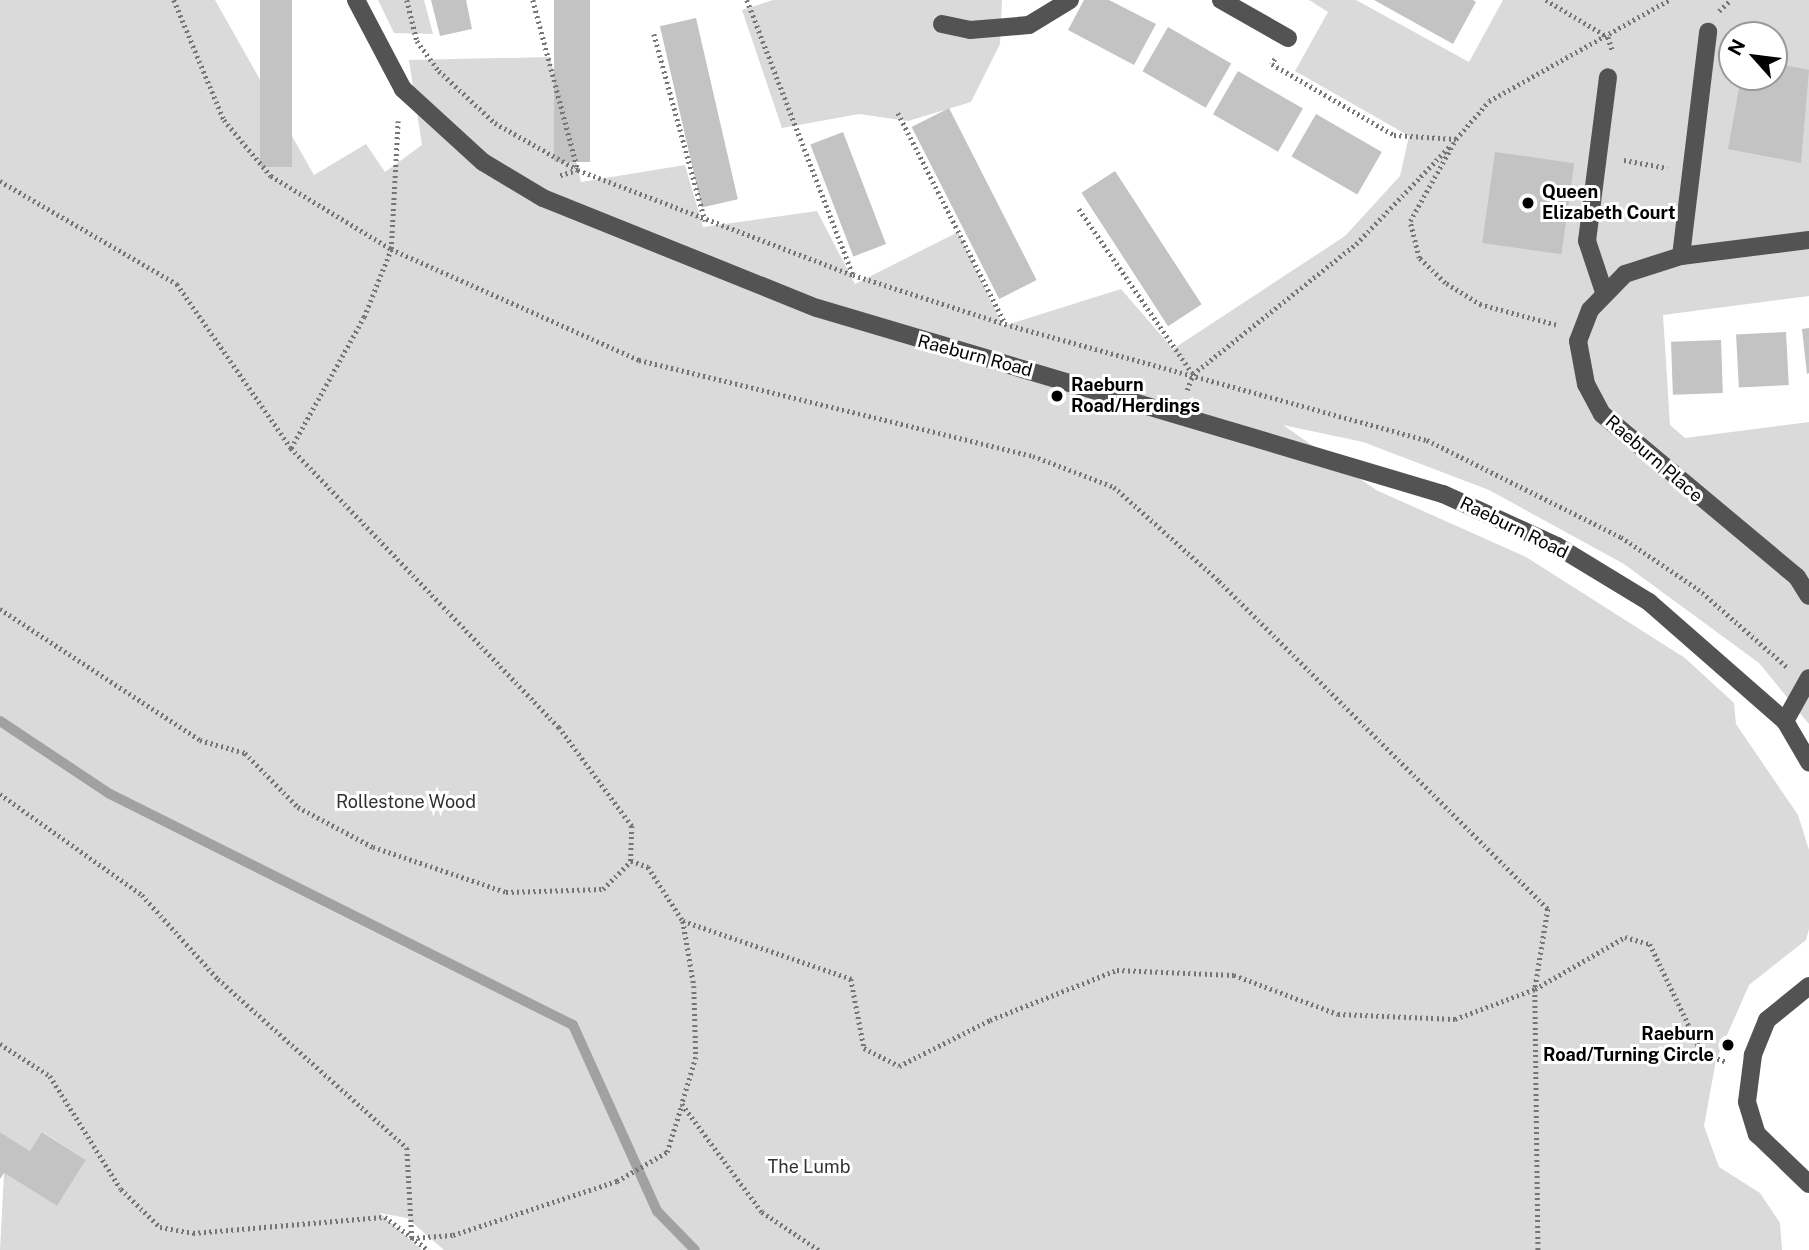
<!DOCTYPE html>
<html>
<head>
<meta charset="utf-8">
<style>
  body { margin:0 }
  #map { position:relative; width:1809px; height:1250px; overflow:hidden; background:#fff; font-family:"Public Sans",sans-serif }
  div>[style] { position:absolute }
  .green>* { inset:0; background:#dadada }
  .stream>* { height:10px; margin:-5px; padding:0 5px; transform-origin:5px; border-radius:5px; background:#a1a1a1 }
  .building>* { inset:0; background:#c3c3c3; transform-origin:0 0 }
  .path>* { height:4.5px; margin-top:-2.25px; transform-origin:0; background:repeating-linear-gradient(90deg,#757575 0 2px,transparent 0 5.5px) }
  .minor>* { height:18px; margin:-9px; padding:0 9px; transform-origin:9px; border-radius:9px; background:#535353 }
  .dots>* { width:19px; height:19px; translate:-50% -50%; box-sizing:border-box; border:4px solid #fff; border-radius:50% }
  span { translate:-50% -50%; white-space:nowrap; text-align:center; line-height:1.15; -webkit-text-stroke:6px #fff; paint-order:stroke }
  .poi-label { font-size:18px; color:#000; font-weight:700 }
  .left { translate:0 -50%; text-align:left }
  .right { translate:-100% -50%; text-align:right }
  .street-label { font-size:18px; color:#000 }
  .park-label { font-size:18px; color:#313131 }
  .north { position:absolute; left:1718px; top:21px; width:70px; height:70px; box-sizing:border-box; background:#fff; border:2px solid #999; border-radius:50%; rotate:298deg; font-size:19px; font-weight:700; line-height:28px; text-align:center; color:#000 }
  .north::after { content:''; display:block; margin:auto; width:24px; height:32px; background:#000; clip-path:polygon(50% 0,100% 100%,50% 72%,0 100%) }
</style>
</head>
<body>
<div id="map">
  <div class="green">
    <i style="clip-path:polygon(evenodd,0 0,215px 0,314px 175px,366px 144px,385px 172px,422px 145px,409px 60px,550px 57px,581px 182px,685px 165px,703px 227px,817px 211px,855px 284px,958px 232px,1003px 326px,1121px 289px,1173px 349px,1345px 236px,1400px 176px,1409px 136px,1295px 71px,1328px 12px,1309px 0,1356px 0,1469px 62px,1503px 0,1809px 0,1809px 296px,1663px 315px,1670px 425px,1685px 438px,1809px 422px,1809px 724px,1759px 663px,1624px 564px,1489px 490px,1363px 442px,1283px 425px,1376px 490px,1526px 557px,1685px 658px,1734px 703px,1736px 724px,1798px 815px,1809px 850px,1809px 929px,1806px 940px,1749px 985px,1716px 1060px,1704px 1126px,1719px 1167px,1760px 1193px,1780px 1223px,1782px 1250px,444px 1250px,407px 1218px,380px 1213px,422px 1250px,0 1250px,4px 1173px,57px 1206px,86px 1160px,43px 1132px,30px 1151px,0 1132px,0 0,1732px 35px,1774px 35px,1774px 77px,1732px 77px,1732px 35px)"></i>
    <i style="clip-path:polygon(378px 0,424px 0,433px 34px,394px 33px)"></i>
    <i style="clip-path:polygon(773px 0,1002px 0,1000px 44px,971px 102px,908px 121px,859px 114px,782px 128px,742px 10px)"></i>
  </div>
  <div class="stream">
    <i style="left:0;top:721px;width:132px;rotate:33.6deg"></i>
    <i style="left:110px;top:794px;width:517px;rotate:26.52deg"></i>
    <i style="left:573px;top:1025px;width:204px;rotate:65.7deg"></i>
    <i style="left:657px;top:1211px;width:54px;rotate:45.7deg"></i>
  </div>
  <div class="building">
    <i style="left:260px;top:0;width:32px;height:167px"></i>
    <i style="clip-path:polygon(431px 0,466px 0,472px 29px,440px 36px)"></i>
    <i style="left:554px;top:0;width:36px;height:162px"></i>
    <i style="clip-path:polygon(1084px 0,1109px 0,1156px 24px,1134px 65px,1068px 30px)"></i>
    <i style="clip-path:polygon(1374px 0,1473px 0,1476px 2px,1453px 44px)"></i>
    <i style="left:696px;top:18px;width:186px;height:37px;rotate:77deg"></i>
    <i style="left:1168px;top:27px;width:73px;height:51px;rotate:30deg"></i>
    <i style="clip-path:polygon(1774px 63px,1809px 70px,1801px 163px,1728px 149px,1741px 77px,1774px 77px)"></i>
    <i style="left:1238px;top:71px;width:75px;height:50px;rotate:30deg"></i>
    <i style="left:949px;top:108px;width:193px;height:42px;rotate:63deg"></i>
    <i style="left:1316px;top:114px;width:76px;height:49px;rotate:30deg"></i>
    <i style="left:843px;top:132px;width:120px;height:35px;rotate:69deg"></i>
    <i style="left:1495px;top:152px;width:80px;height:92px;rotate:8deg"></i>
    <i style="left:1115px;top:171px;width:159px;height:40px;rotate:57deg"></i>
    <i style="clip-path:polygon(1809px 328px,1809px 373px,1807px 374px,1802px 329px)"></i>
    <i style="left:1786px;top:332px;width:53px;height:50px;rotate:87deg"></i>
    <i style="left:1721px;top:340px;width:53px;height:50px;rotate:88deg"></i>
    <i style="clip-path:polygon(0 1132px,30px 1151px,42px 1132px,86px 1160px,57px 1206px,4px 1173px,0 1179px)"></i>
  </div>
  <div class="path">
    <i style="left:174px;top:0;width:130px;rotate:67.4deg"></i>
    <i style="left:224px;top:120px;width:73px;rotate:50deg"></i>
    <i style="left:271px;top:176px;width:140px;rotate:31.3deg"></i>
    <i style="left:391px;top:249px;width:272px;rotate:24.1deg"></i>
    <i style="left:639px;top:360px;width:406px;rotate:13.7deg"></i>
    <i style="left:1033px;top:456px;width:87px;rotate:20.9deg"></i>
    <i style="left:1114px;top:487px;width:141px;rotate:41.8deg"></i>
    <i style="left:1219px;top:581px;width:465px;rotate:44.9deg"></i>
    <i style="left:1548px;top:909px;width:81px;rotate:99.2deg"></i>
    <i style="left:1535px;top:989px;width:261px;rotate:89.3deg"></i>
    <i style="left:407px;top:0;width:42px;rotate:76.3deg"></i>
    <i style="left:417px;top:41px;width:37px;rotate:54deg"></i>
    <i style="left:439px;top:71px;width:76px;rotate:42.9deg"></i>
    <i style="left:495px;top:123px;width:95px;rotate:29.5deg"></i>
    <i style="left:578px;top:170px;width:294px;rotate:20.9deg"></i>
    <i style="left:853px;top:275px;width:160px;rotate:17.9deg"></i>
    <i style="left:1005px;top:324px;width:438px;rotate:15.4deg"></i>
    <i style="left:1427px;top:440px;width:217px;rotate:26.6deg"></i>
    <i style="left:1621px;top:537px;width:93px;rotate:34deg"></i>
    <i style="left:1698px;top:589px;width:118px;rotate:41.2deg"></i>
    <i style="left:533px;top:0;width:176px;rotate:75.2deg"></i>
    <i style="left:578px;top:170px;width:20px;rotate:162deg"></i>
    <i style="left:747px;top:0;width:294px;rotate:68.9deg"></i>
    <i style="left:1546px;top:0;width:72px;rotate:30.8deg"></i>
    <i style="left:1608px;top:37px;width:16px;rotate:72deg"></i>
    <i style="left:1719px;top:11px;width:16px;rotate:-43deg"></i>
    <i style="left:654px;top:34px;width:194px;rotate:74.7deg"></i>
    <i style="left:1275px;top:59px;width:6px;rotate:121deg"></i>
    <i style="left:1272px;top:64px;width:141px;rotate:30.2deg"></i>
    <i style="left:1394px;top:135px;width:62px;rotate:3.7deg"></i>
    <i style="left:898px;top:113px;width:236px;rotate:63deg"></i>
    <i style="left:1624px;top:160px;width:44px;rotate:10.5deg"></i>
    <i style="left:0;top:181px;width:205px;rotate:30.2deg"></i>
    <i style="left:177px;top:284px;width:200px;rotate:55.2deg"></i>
    <i style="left:291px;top:448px;width:387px;rotate:46.2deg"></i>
    <i style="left:559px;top:727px;width:123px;rotate:53.6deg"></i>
    <i style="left:632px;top:826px;width:35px;rotate:92deg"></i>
    <i style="left:1079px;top:209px;width:199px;rotate:55.4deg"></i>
    <i style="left:1556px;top:325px;width:78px;rotate:-165.1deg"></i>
    <i style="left:1481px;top:305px;width:42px;rotate:-148.6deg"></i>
    <i style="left:1445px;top:283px;width:36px;rotate:-136deg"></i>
    <i style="left:1419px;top:258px;width:38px;rotate:-104deg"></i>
    <i style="left:1410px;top:221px;width:94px;rotate:-60.7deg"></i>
    <i style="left:1456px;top:139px;width:50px;rotate:-49deg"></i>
    <i style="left:1489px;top:101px;width:206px;rotate:-29.3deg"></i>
    <i style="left:1187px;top:390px;width:17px;rotate:-69deg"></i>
    <i style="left:1193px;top:374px;width:208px;rotate:-38.6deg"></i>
    <i style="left:1356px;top:244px;width:137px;rotate:-46.2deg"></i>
    <i style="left:291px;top:448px;width:150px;rotate:-60.9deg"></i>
    <i style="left:364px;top:317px;width:73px;rotate:-68.3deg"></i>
    <i style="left:391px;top:249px;width:128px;rotate:-86.9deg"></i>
    <i style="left:0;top:609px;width:239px;rotate:33.2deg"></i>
    <i style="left:200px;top:740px;width:47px;rotate:16.1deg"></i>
    <i style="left:245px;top:753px;width:76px;rotate:45.5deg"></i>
    <i style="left:298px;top:807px;width:85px;rotate:28.1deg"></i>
    <i style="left:373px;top:847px;width:140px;rotate:18.7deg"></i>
    <i style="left:506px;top:892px;width:97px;rotate:-1.8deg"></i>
    <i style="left:603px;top:889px;width:40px;rotate:-45deg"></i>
    <i style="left:631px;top:861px;width:18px;rotate:19deg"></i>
    <i style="left:648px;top:867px;width:64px;rotate:57.1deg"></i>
    <i style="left:683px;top:921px;width:66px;rotate:80.4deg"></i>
    <i style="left:694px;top:986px;width:71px;rotate:88.4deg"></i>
    <i style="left:696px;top:1057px;width:49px;rotate:106.6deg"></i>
    <i style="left:0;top:794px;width:174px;rotate:35.4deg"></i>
    <i style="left:142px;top:895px;width:113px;rotate:47.9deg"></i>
    <i style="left:218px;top:979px;width:254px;rotate:41.8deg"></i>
    <i style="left:407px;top:1148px;width:90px;rotate:86.8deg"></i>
    <i style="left:412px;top:1238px;width:41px;rotate:-4.2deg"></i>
    <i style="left:453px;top:1235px;width:173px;rotate:-18.2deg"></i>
    <i style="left:617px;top:1181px;width:58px;rotate:-30.1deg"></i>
    <i style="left:667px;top:1152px;width:50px;rotate:-72.6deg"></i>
    <i style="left:682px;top:1104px;width:134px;rotate:53.5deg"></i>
    <i style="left:762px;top:1212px;width:69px;rotate:33.7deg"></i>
    <i style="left:683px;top:921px;width:178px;rotate:19deg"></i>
    <i style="left:851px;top:979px;width:70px;rotate:79.3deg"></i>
    <i style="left:864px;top:1048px;width:39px;rotate:27deg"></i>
    <i style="left:899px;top:1066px;width:102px;rotate:-26.8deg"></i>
    <i style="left:990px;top:1020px;width:136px;rotate:-21.5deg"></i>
    <i style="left:1117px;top:970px;width:117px;rotate:2.4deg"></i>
    <i style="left:1234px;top:975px;width:111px;rotate:20.6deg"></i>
    <i style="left:1338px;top:1014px;width:117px;rotate:2.4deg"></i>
    <i style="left:1455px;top:1019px;width:85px;rotate:-20.6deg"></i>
    <i style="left:1535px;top:989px;width:104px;rotate:-30deg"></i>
    <i style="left:1625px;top:937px;width:26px;rotate:16deg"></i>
    <i style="left:1650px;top:944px;width:121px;rotate:64.5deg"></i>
    <i style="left:1702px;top:1053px;width:27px;rotate:20deg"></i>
    <i style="left:0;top:1044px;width:59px;rotate:32.6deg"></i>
    <i style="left:50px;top:1076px;width:133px;rotate:57.9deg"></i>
    <i style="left:121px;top:1189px;width:54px;rotate:44.3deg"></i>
    <i style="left:160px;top:1227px;width:34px;rotate:10deg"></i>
    <i style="left:193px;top:1233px;width:193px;rotate:-4.8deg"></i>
    <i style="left:385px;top:1217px;width:54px;rotate:37.5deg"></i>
  </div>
  <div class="minor">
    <i style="left:356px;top:0;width:101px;rotate:62.2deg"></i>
    <i style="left:403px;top:89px;width:108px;rotate:42.4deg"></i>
    <i style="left:483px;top:162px;width:70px;rotate:31deg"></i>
    <i style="left:543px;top:198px;width:295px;rotate:21.9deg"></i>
    <i style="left:817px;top:308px;width:653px;rotate:16.55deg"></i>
    <i style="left:1443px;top:494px;width:125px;rotate:24.5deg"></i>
    <i style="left:1557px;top:546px;width:108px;rotate:31.3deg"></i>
    <i style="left:1649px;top:602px;width:181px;rotate:41.2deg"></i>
    <i style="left:1785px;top:721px;width:48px;rotate:59.7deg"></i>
    <i style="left:1221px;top:0;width:77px;rotate:29.6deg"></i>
    <i style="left:942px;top:24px;width:29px;rotate:12deg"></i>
    <i style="left:970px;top:30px;width:59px;rotate:-4.8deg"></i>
    <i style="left:1029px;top:25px;width:48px;rotate:-31.4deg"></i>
    <i style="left:1809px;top:240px;width:129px;rotate:172.9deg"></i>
    <i style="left:1681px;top:256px;width:59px;rotate:162.2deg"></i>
    <i style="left:1625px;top:274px;width:50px;rotate:134.2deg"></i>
    <i style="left:1590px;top:310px;width:33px;rotate:111deg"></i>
    <i style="left:1578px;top:341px;width:44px;rotate:79.5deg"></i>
    <i style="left:1586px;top:384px;width:34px;rotate:62deg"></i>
    <i style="left:1602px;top:414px;width:254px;rotate:39.9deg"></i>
    <i style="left:1797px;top:577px;width:22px;rotate:58deg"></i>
    <i style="left:1681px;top:256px;width:226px;rotate:-83.1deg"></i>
    <i style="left:1604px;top:292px;width:54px;rotate:-108.4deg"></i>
    <i style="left:1587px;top:241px;width:165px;rotate:-82.7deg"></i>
    <i style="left:1785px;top:721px;width:49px;rotate:-60.8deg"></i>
    <i style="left:1809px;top:986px;width:54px;rotate:141deg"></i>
    <i style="left:1767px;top:1020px;width:38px;rotate:112deg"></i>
    <i style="left:1753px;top:1055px;width:47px;rotate:97.3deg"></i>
    <i style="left:1747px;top:1102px;width:34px;rotate:73deg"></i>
    <i style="left:1757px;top:1134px;width:72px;rotate:43.9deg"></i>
  </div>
  <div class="dots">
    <i style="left:1528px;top:203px;background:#000"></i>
    <i style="left:1057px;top:396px;background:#000"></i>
    <i style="left:1728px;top:1045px;background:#000"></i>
  </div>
  <div class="poi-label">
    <span class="left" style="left:1542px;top:203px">Queen<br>Elizabeth Court</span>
    <span class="left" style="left:1071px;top:396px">Raeburn<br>Road/Herdings</span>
    <span class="right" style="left:1714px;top:1045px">Raeburn<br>Road/Turning Circle</span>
  </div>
  <div class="street-label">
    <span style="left:975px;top:356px;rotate:15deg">Raeburn Road</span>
    <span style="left:1654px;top:459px;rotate:41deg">Raeburn Place</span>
    <span style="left:1514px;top:528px;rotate:26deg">Raeburn Road</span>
  </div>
  <div class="park-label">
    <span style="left:406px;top:802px">Rollestone Wood</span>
    <span style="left:809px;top:1167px">The Lumb</span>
  </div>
  <div class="north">N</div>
</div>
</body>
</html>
